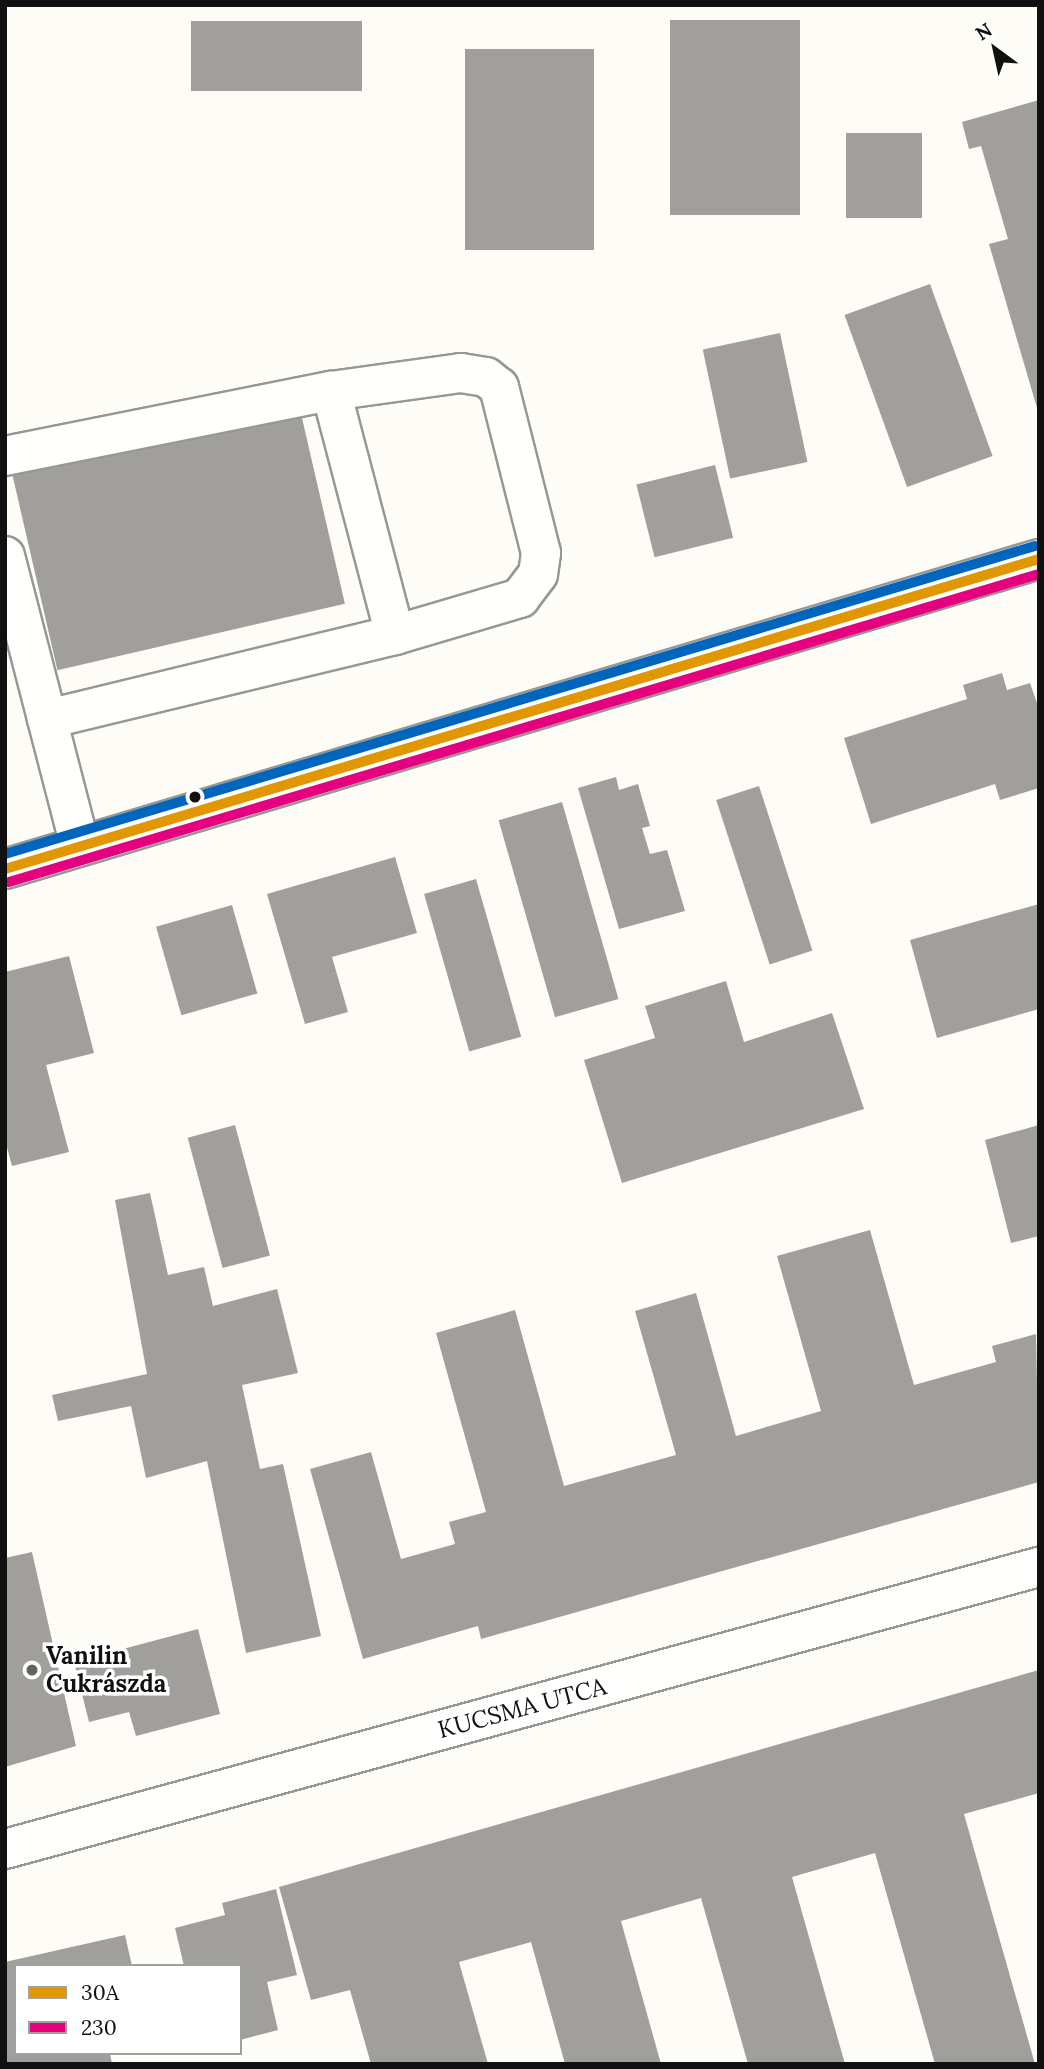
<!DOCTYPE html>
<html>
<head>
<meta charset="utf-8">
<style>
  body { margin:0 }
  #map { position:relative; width:1044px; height:2069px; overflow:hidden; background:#fdfcf7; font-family:Lora,serif }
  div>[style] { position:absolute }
  .building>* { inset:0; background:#a19f9c; transform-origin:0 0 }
  .roads { filter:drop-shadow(2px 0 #979795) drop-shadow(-2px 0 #979795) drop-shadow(0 2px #979795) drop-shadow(0 -2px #979795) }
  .minor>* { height:38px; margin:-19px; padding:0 19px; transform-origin:19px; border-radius:19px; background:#fffffe }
  .bus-1>* { height:10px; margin:-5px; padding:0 5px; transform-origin:5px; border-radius:5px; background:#e09702 }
  .bus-2>* { height:10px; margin:-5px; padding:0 5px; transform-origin:5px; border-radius:5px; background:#e5007d }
  .bus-3>* { height:10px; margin:-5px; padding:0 5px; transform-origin:5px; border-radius:5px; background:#0065bd }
  .dots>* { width:19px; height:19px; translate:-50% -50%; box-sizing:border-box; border:4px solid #fff; border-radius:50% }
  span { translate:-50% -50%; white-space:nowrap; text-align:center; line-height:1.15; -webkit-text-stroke:7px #fff; paint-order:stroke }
  .poi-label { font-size:24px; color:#111; font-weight:700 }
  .left { translate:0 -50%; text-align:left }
  .street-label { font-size:24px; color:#111 }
  .frame { position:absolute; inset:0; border:7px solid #111; pointer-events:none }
  .legend { position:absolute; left:14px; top:1964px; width:228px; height:91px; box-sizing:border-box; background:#fff; border:2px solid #a0a0a0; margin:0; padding:9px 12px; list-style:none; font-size:21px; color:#111 }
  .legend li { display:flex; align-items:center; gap:14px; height:35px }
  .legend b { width:35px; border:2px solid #a0a0a0 }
  .north { position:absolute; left:960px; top:14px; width:70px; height:70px; -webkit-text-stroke:5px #fff; paint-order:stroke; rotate:327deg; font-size:19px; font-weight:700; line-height:28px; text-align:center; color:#111 }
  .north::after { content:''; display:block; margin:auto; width:24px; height:32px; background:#111; clip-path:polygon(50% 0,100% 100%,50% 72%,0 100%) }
</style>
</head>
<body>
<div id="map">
  <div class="building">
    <i style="left:670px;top:20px;width:130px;height:195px"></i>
    <i style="left:191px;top:21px;width:171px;height:70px"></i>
    <i style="left:465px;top:49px;width:129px;height:201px"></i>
    <i style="clip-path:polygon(1039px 100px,1039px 407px,1037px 408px,989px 244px,1008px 239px,981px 146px,969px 149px,962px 122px)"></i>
    <i style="left:922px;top:133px;width:85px;height:76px;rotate:90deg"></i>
    <i style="left:930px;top:284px;width:183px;height:91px;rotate:70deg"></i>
    <i style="left:780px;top:333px;width:132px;height:79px;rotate:78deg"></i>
    <i style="left:299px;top:405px;width:204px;height:295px;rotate:77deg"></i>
    <i style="left:715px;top:465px;width:75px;height:81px;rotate:76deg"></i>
    <i style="clip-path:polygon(1002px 673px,1007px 690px,1030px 683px,1039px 709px,1039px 788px,1000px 800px,995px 784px,871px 824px,844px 738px,967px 699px,963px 685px)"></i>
    <i style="clip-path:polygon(616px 777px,619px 790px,638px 784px,650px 826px,642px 828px,650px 854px,667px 850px,685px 911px,619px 929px,578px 788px)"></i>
    <i style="left:759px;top:786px;width:173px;height:45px;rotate:72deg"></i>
    <i style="left:562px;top:802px;width:205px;height:66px;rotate:74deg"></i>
    <i style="clip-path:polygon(395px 857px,417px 933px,332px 957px,348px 1012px,305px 1024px,267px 894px)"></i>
    <i style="left:476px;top:879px;width:164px;height:54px;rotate:74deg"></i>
    <i style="clip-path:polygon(1039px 904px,1039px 1009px,937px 1038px,910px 940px)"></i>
    <i style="left:232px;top:905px;width:92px;height:79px;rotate:74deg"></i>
    <i style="clip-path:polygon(69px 956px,94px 1053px,46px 1065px,69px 1152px,12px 1166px,5px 1140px,5px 972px)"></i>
    <i style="clip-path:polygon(726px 981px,744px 1042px,832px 1013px,864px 1109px,622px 1183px,584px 1060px,655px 1038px,645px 1006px)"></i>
    <i style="left:235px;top:1125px;width:135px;height:49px;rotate:75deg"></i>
    <i style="clip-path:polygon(1039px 1125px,1039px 1236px,1011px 1243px,985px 1140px)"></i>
    <i style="clip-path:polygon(150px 1193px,168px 1275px,204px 1267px,213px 1306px,277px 1289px,298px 1373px,242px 1385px,260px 1469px,283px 1464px,321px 1636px,246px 1653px,207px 1461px,146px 1478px,131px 1406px,58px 1421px,52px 1395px,147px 1374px,115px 1200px)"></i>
    <i style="clip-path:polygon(870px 1230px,914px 1385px,996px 1362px,992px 1346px,1036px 1334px,1039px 1482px,481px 1639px,478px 1626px,363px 1659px,310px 1469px,371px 1452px,401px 1559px,455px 1544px,449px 1522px,486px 1512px,436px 1333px,515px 1310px,564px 1486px,676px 1455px,635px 1311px,696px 1293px,736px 1436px,821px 1411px,777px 1256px)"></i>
    <i style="clip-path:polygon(32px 1552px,76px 1746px,5px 1767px,5px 1558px)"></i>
    <i style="clip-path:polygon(198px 1629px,220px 1714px,136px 1736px,129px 1712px,89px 1722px,74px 1662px)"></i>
    <i style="clip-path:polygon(1039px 1670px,1039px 1793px,964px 1814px,1035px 2064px,935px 2064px,875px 1853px,792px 1877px,845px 2064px,748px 2064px,701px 1898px,621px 1921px,661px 2064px,565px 2064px,531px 1942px,459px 1962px,488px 2064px,371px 2064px,350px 1990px,311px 2000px,279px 1887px)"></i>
    <i style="clip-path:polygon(276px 1889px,297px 1975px,267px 1982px,278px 2030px,240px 2040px,240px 1966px,184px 1966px,175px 1928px,225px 1915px,222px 1903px)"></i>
    <i style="clip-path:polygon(125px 1935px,132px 1966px,16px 1966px,16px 2053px,110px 2053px,112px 2064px,5px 2064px,5px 1962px)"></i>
  </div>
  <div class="roads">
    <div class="minor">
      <i style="left:331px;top:391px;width:131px;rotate:-7.9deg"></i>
      <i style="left:461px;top:373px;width:25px;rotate:9deg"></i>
      <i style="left:486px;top:377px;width:16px;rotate:38deg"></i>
      <i style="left:499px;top:387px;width:171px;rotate:75.8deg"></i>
      <i style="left:541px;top:553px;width:21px;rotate:98deg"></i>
      <i style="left:538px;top:574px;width:30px;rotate:127deg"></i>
      <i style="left:520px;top:598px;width:130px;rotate:163.5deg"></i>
      <i style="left:5px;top:456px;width:332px;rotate:-11.3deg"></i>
      <i style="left:331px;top:391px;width:252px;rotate:75.3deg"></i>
      <i style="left:395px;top:635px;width:358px;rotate:166.4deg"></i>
      <i style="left:5px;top:556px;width:300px;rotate:75.5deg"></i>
      <i style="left:5px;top:869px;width:1079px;rotate:-16.69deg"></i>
      <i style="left:5px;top:1849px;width:1072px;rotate:-15.26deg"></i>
    </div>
  </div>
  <div class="bus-1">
    <i style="left:5px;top:869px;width:1079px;rotate:-16.69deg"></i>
  </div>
  <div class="bus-2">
    <i style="left:9px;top:882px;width:1075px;rotate:-16.65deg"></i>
  </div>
  <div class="bus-3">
    <i style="left:5px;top:854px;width:1075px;rotate:-16.65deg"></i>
  </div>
  <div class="dots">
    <i style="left:195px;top:797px;background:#111"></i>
    <i style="left:32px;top:1670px;background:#646362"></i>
  </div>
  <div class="poi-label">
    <span class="left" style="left:46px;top:1670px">Vanilin<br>Cukrászda</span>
  </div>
  <div class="street-label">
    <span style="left:522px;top:1708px;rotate:-15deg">KUCSMA UTCA</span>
  </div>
  <div class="frame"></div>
  <ul class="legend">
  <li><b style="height:9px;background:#e09702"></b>30A</li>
  <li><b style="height:9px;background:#e5007d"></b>230</li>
  </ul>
  <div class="north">N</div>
</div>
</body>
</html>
